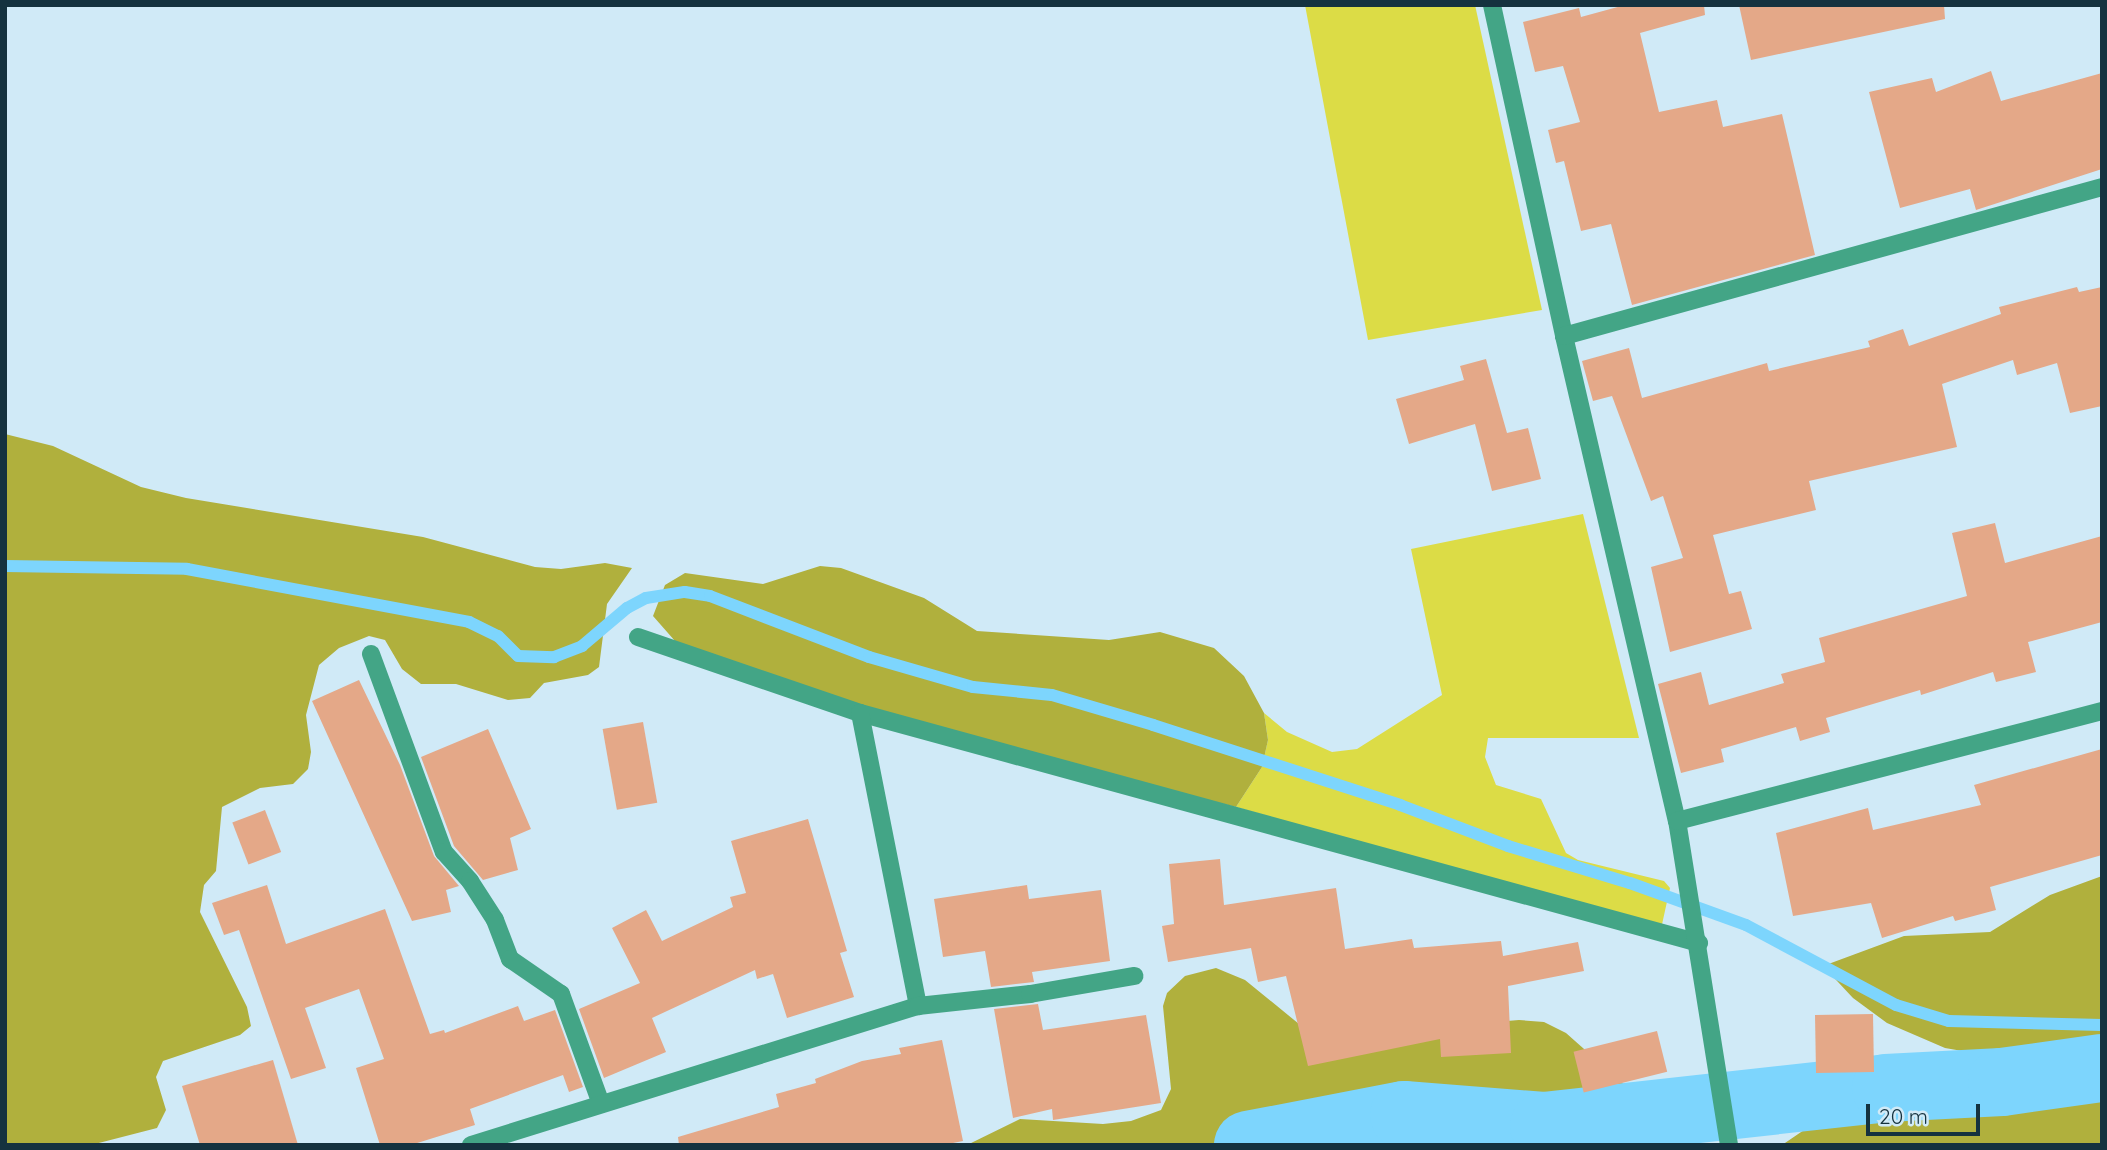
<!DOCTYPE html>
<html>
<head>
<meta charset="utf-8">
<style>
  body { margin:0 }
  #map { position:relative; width:2107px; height:1150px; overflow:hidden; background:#d0eaf7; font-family:Quicksand,sans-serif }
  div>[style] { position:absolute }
  .green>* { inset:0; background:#dcdc46 }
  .forest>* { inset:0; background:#b0b03d }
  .stream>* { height:12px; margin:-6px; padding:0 6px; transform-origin:6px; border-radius:6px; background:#7dd5fd }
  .river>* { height:68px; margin:-34px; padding:0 34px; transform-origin:34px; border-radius:34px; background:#7dd5fd }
  .building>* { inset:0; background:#e4a888; transform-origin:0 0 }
  .minor>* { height:18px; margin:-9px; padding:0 9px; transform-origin:9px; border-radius:9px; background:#43a586 }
  .tertiary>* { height:18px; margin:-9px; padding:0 9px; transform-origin:9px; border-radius:9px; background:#43a586 }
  span { translate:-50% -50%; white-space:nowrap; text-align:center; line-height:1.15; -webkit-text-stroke:5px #d0eaf7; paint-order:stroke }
  .frame { position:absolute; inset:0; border:7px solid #15323f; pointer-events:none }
  .scale { position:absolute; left:1866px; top:1104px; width:114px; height:32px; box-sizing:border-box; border:4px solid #15323f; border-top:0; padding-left:9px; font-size:21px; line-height:24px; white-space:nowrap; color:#15323f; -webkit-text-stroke:5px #d0eaf7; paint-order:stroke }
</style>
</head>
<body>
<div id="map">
  <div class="green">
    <i style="clip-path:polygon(1305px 5px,1475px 5px,1542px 310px,1368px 340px)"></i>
    <i style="clip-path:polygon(1583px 514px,1639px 738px,1488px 738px,1485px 757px,1496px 785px,1541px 799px,1566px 853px,1578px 860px,1664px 881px,1670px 888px,1661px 929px,1236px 807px,1262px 767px,1268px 740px,1264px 713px,1287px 732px,1332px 752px,1357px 749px,1442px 695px,1411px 549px)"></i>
  </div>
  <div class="forest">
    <i style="clip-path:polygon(5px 434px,53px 446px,141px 487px,186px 498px,423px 537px,535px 567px,561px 569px,605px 563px,632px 568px,607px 604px,599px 667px,588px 675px,544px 683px,530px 698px,508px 700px,456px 684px,421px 684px,402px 669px,385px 640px,369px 636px,339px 648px,319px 665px,306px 715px,311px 752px,308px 769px,293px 784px,260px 788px,222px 807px,216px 871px,204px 885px,200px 912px,247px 1007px,251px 1026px,240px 1035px,163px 1061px,156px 1077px,166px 1110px,157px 1128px,91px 1145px,5px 1145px)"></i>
    <i style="clip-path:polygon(820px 566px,841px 568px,924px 598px,977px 631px,1109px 640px,1160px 632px,1214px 648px,1244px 676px,1264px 713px,1268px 740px,1262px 767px,1236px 807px,1055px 762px,871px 711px,675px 641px,653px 616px,665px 585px,685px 573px,763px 584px)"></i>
    <i style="clip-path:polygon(2102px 876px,2102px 1145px,1782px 1145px,1832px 1111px,1862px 1102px,1910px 1103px,1956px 1090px,1975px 1074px,1974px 1057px,1968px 1052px,1945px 1048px,1887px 1023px,1853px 998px,1823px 966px,1904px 936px,1990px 932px,2050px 895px)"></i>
    <i style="clip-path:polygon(1216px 968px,1245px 980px,1315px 1037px,1519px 1020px,1544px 1022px,1566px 1033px,1628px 1088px,1649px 1097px,1672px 1097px,1686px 1103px,1692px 1118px,1689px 1125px,1638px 1145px,967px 1145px,1020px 1119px,1103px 1124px,1131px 1121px,1161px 1110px,1171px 1089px,1163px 1006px,1167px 993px,1185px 976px)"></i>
  </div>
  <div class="stream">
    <i style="left:5px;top:566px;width:182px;rotate:0.9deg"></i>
    <i style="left:187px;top:569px;width:287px;rotate:10.6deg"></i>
    <i style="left:469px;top:622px;width:32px;rotate:26deg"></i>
    <i style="left:498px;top:636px;width:28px;rotate:45deg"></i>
    <i style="left:518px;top:656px;width:36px;rotate:2deg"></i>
    <i style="left:554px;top:657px;width:30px;rotate:-21deg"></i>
    <i style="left:582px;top:646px;width:59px;rotate:-40.2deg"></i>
    <i style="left:627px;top:608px;width:21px;rotate:-28deg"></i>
    <i style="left:646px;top:598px;width:39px;rotate:-9deg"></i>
    <i style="left:685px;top:592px;width:25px;rotate:9deg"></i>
    <i style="left:710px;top:596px;width:170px;rotate:21deg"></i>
    <i style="left:869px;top:657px;width:108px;rotate:16.1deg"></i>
    <i style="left:973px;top:687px;width:79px;rotate:5.8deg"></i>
    <i style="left:1052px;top:695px;width:105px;rotate:16.5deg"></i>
    <i style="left:1153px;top:725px;width:260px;rotate:17.9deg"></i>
    <i style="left:1400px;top:805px;width:116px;rotate:20.8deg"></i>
    <i style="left:1508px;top:846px;width:127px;rotate:16.9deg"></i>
    <i style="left:1630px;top:883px;width:123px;rotate:19.9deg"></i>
    <i style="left:1746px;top:925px;width:170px;rotate:28.1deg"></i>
    <i style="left:1896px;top:1005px;width:55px;rotate:16.8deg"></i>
    <i style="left:1949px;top:1021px;width:153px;rotate:1.5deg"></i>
  </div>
  <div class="river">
    <i style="left:1248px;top:1145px;width:159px;rotate:-10.9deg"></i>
    <i style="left:1404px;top:1115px;width:140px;rotate:4.5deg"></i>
    <i style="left:1544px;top:1126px;width:344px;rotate:-6.3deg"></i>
    <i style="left:1886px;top:1088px;width:116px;rotate:-3deg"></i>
    <i style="left:2002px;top:1082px;width:101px;rotate:-8deg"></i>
  </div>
  <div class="building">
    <i style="clip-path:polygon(1625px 5px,1704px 5px,1705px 15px,1640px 33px,1659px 112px,1717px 100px,1723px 127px,1782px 114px,1815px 255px,1632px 305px,1611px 224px,1581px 231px,1564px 161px,1556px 163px,1548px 130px,1580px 122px,1563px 66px,1535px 72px,1523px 22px,1579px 8px,1581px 17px)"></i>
    <i style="clip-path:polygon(1739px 5px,1944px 5px,1945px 19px,1751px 60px)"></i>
    <i style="clip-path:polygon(1991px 71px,2001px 101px,2102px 73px,2102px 169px,1976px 210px,1970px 189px,1900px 208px,1869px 92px,1932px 78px,1936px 92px)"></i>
    <i style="clip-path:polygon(2077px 287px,2079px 292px,2102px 287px,2102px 406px,2070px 413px,2057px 363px,2017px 375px,2013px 360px,1942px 384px,1957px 447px,1809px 481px,1816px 510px,1713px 535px,1729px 594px,1741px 591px,1752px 629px,1670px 652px,1651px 567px,1683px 558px,1663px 496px,1651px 501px,1612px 396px,1593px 401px,1582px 361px,1629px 348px,1642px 398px,1767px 363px,1769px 371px,1870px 347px,1868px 341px,1903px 329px,1909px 346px,2001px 314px,1999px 307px)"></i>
    <i style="clip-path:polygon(1486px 359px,1507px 433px,1528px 428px,1541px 479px,1492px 491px,1475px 424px,1409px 444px,1396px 399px,1464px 380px,1460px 366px)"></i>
    <i style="clip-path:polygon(1995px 523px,2005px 563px,2102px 536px,2102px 622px,2028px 642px,2036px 672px,1996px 682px,1993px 672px,1921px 695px,1920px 690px,1826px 718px,1830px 732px,1800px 741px,1796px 727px,1721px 749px,1724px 762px,1681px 773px,1658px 684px,1701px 672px,1709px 705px,1784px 683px,1781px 674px,1825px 662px,1819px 638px,1967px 596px,1952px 533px)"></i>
    <i style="clip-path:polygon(359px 680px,400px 765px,434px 856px,459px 886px,446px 890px,451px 912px,412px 921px,312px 701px)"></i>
    <i style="left:643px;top:722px;width:82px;height:41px;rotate:80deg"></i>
    <i style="clip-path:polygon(488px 729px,531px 829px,510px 838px,518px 870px,483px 880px,454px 846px,421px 757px)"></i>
    <i style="clip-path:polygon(2102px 749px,2102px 855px,1990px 887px,1996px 910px,1955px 921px,1953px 916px,1882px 938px,1871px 903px,1793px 916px,1776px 833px,1868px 808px,1873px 830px,1981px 805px,1974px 785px)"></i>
    <i style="left:265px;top:810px;width:45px;height:35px;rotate:69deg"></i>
    <i style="clip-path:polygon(808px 819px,847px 951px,840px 953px,854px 997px,787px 1018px,773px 974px,757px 979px,755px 970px,652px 1018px,666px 1052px,604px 1078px,579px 1009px,640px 983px,612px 928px,646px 910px,662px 941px,733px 907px,730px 897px,746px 893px,731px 841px)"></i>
    <i style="clip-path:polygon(1220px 859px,1224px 905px,1336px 888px,1345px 949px,1412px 939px,1414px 948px,1501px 941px,1503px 956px,1578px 942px,1584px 971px,1508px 986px,1511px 1053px,1441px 1057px,1440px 1039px,1308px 1066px,1286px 976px,1258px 982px,1251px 948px,1168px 962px,1162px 926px,1174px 924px,1169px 864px)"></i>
    <i style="clip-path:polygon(267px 885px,286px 944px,385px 909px,430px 1034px,444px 1030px,445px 1033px,518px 1006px,524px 1021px,555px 1010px,583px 1087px,569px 1092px,563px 1075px,470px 1109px,475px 1125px,414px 1144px,380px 1145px,356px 1068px,384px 1059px,359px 989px,305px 1008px,326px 1068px,291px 1079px,239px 930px,224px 935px,212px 903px)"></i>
    <i style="clip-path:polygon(1027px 885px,1029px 899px,1101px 890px,1110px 961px,1032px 972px,1034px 982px,991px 987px,985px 951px,943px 957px,934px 899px)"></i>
    <i style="clip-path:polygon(1038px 1004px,1043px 1030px,1146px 1015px,1161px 1103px,1053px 1120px,1052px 1109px,1013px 1118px,994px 1009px)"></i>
    <i style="left:1873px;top:1014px;width:58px;height:58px;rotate:89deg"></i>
    <i style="left:1657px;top:1031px;width:42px;height:86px;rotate:76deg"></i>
    <i style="clip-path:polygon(942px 1040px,963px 1141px,943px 1145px,679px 1145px,678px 1137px,779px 1107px,776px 1094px,816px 1083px,815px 1079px,862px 1061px,901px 1054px,899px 1048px)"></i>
    <i style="clip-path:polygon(273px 1060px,298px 1145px,200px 1145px,182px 1086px)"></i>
  </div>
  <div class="minor">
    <i style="left:1492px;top:5px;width:339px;rotate:77.7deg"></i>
    <i style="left:1564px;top:336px;width:498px;rotate:76.9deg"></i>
    <i style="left:1564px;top:336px;width:558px;rotate:-15.48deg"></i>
    <i style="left:638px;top:637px;width:235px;rotate:18.9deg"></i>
    <i style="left:860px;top:713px;width:870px;rotate:15.33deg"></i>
    <i style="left:371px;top:654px;width:211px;rotate:69.8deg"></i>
    <i style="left:444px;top:852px;width:39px;rotate:48deg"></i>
    <i style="left:470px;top:881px;width:46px;rotate:57.3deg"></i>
    <i style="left:495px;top:920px;width:42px;rotate:69deg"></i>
    <i style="left:510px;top:959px;width:62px;rotate:34.5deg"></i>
    <i style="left:561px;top:994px;width:117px;rotate:70deg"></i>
    <i style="left:860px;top:713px;width:299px;rotate:78.8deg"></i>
    <i style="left:471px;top:1145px;width:468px;rotate:-17.3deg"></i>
    <i style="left:918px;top:1006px;width:113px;rotate:-6.1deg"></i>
    <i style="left:1030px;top:994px;width:106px;rotate:-9.8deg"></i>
  </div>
  <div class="tertiary">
    <i style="left:1729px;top:1145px;width:328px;rotate:-99.1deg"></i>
    <i style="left:1677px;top:821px;width:439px;rotate:-14.5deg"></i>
  </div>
  <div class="frame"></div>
  <div class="scale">20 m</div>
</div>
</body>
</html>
